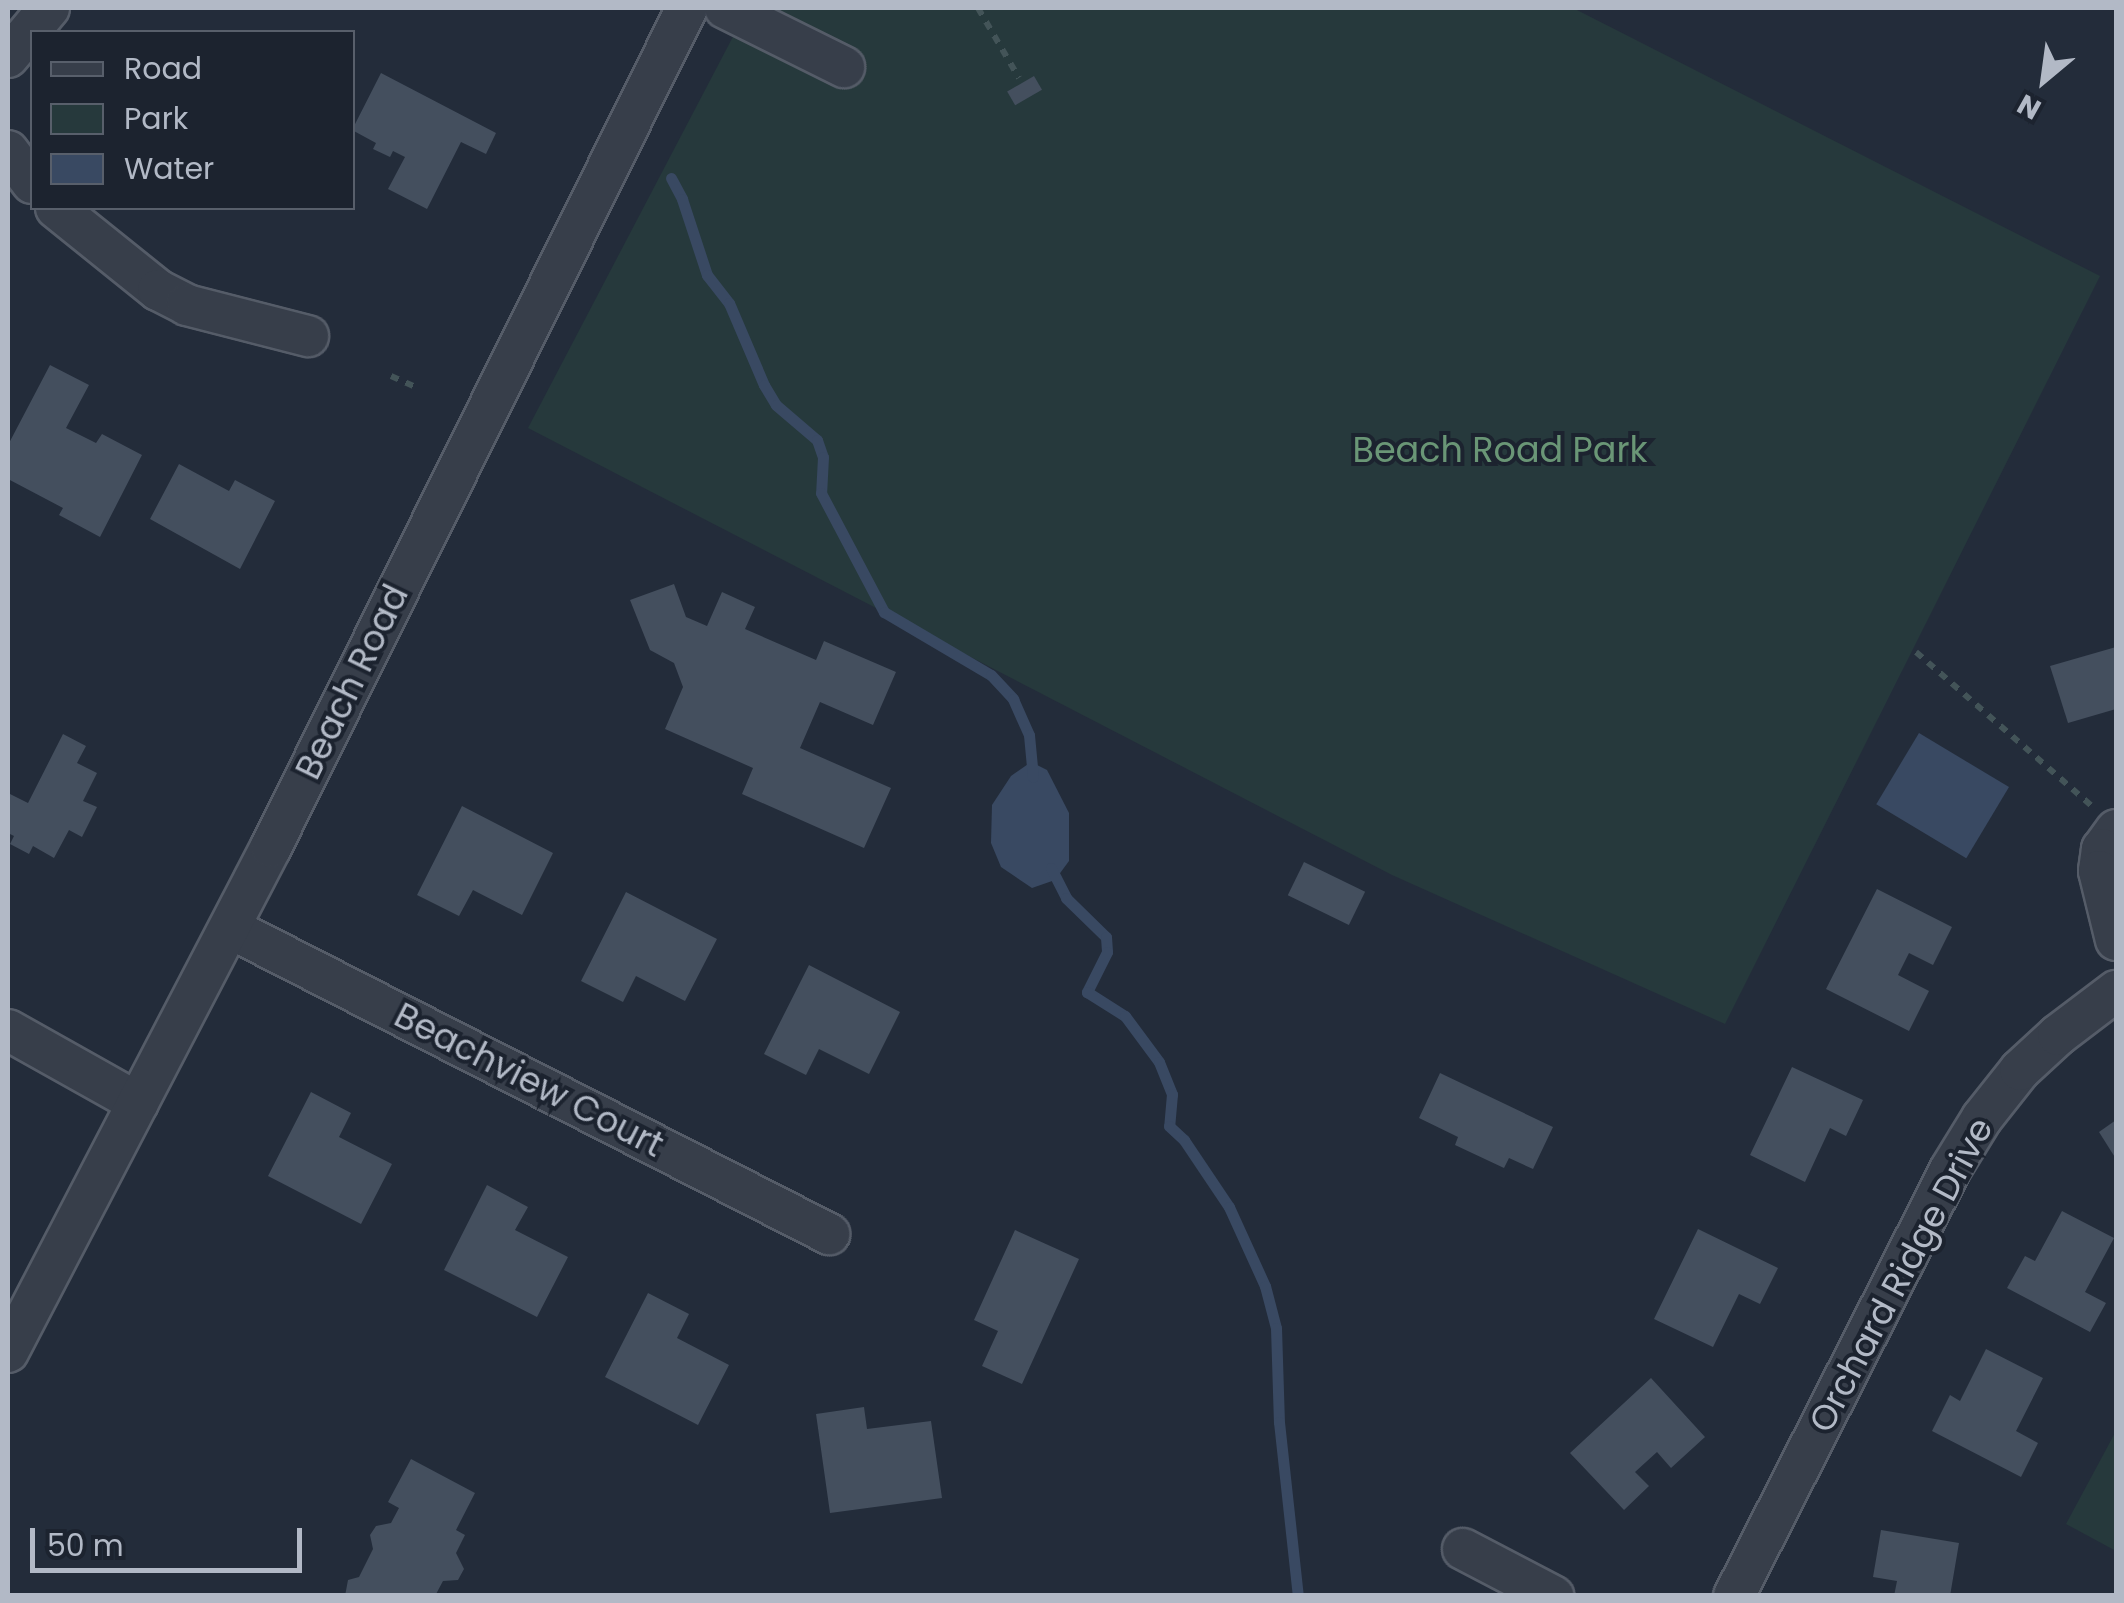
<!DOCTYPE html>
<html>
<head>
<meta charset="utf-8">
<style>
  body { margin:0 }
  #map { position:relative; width:2124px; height:1603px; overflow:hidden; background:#232c3a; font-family:Poppins,sans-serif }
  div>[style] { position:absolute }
  .green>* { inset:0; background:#26393c }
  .water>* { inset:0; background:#394962; transform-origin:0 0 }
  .stream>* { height:11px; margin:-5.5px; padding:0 5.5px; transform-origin:5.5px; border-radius:5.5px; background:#394962 }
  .building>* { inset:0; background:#444f5e; transform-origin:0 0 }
  .path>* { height:6px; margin-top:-3px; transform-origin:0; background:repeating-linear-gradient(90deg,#435458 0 8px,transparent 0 16px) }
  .roads { filter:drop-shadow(2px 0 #555c68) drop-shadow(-2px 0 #555c68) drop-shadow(0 2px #555c68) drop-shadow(0 -2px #555c68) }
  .minor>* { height:40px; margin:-20px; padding:0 20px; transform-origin:20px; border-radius:20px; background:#373e4a }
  span { translate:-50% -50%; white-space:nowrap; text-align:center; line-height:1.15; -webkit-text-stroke:8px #1c232f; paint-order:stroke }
  .park-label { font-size:35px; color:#6a9676 }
  .street-label { font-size:35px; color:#b2b9c6 }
  .frame { position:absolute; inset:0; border:10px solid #b2b9c6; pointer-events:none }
  .legend { position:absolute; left:30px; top:30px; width:325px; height:180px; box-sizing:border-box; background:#1c232f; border:2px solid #585f6b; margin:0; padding:12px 18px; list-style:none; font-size:30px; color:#b2b9c6 }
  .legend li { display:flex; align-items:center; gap:20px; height:50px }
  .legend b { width:50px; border:2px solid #585f6b }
  .north { position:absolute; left:1994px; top:30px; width:100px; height:100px; -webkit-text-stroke:8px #1c232f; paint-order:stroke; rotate:209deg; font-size:28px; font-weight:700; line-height:40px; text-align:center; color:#b2b9c6 }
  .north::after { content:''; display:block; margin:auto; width:35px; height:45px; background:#b2b9c6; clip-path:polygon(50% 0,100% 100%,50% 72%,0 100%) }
  .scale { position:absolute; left:30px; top:1528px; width:272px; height:45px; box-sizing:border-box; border:5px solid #b2b9c6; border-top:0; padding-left:12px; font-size:30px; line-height:35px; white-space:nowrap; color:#b2b9c6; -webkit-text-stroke:8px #1c232f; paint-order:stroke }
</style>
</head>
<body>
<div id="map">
  <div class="green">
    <i style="clip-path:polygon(748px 8px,1573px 8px,2100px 276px,1725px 1024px,1392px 875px,528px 428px)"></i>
    <i style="clip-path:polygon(2116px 1431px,2116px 1551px,2066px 1524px)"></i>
  </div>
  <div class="water">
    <i style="left:1919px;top:733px;width:105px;height:83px;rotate:31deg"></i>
    <i style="clip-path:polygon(1031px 762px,1047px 770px,1069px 813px,1069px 861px,1055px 880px,1032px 888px,1001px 867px,991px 843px,992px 805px,1011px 776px)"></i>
  </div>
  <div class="stream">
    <i style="left:671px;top:178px;width:24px;rotate:62deg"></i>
    <i style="left:682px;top:199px;width:80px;rotate:71.8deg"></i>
    <i style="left:707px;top:275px;width:36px;rotate:52deg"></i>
    <i style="left:729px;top:303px;width:89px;rotate:66.9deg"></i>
    <i style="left:764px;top:385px;width:23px;rotate:59deg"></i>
    <i style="left:776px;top:405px;width:54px;rotate:40.5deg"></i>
    <i style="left:817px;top:440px;width:18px;rotate:71deg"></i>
    <i style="left:823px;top:457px;width:36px;rotate:93deg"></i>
    <i style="left:821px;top:493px;width:135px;rotate:62.1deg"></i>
    <i style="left:884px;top:612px;width:124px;rotate:30.5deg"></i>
    <i style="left:991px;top:675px;width:33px;rotate:47deg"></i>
    <i style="left:1013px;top:699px;width:39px;rotate:66deg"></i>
    <i style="left:1029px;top:735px;width:42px;rotate:84.6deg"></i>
    <i style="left:1051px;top:868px;width:34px;rotate:63deg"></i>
    <i style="left:1066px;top:898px;width:56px;rotate:44.3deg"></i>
    <i style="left:1106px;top:937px;width:15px;rotate:86deg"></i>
    <i style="left:1107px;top:952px;width:45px;rotate:116.6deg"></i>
    <i style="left:1087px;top:992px;width:45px;rotate:32.3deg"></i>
    <i style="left:1125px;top:1016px;width:57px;rotate:53.5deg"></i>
    <i style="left:1159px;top:1062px;width:35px;rotate:68deg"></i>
    <i style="left:1172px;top:1094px;width:32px;rotate:95deg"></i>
    <i style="left:1169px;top:1126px;width:21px;rotate:43deg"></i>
    <i style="left:1184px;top:1140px;width:81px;rotate:56.1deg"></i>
    <i style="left:1229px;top:1207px;width:87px;rotate:65.5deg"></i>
    <i style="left:1265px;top:1286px;width:43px;rotate:75.3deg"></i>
    <i style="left:1276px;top:1328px;width:94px;rotate:88.2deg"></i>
    <i style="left:1279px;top:1422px;width:175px;rotate:83.8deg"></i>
  </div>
  <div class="building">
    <i style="clip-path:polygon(381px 73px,496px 133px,486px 154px,461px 142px,427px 209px,388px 189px,405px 157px,393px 151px,390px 157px,373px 149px,376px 143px,352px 130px)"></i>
    <i style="left:1034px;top:76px;width:16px;height:31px;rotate:60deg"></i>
    <i style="clip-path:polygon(50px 365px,89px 385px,66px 428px,96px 443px,102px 434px,142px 455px,100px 537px,59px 515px,63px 508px,8px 479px,8px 445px)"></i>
    <i style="clip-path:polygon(179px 464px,229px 491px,235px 480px,275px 501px,240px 569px,150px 519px)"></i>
    <i style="clip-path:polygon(674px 584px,686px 617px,707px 626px,722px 592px,755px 607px,745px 629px,816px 660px,824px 641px,896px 672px,873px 725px,820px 702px,800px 748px,891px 788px,864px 848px,742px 794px,753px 768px,665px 729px,683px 687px,674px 663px,650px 650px,630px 600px)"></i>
    <i style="clip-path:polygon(2116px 647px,2116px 709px,2068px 723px,2050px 666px)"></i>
    <i style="clip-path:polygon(63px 734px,86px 746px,77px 763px,97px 773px,83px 801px,97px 807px,82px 837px,69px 830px,54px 858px,33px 846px,29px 854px,10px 844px,14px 836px,8px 833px,8px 793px,28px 803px)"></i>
    <i style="clip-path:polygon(462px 806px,553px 853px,522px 915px,473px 890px,459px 916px,417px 895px)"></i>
    <i style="left:1304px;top:862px;width:68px;height:37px;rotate:26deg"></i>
    <i style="clip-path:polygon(1877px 889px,1952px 927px,1933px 965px,1909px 953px,1898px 975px,1929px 991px,1909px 1031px,1826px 989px)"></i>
    <i style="clip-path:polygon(626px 892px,717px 939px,685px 1001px,636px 976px,623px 1002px,581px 981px)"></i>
    <i style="clip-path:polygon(809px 965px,900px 1012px,869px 1074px,819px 1049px,806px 1075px,764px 1054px)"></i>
    <i style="clip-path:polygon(1792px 1067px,1863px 1100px,1846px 1136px,1830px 1128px,1805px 1182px,1750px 1155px)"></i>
    <i style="clip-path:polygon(1440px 1073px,1553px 1127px,1533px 1169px,1509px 1158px,1504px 1168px,1455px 1145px,1458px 1137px,1419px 1118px)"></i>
    <i style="clip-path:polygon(311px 1092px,351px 1113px,339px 1137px,392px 1164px,361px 1224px,268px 1176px)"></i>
    <i style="clip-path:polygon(2116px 1120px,2116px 1159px,2099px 1132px)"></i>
    <i style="clip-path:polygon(487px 1185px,528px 1207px,515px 1230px,568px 1257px,537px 1317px,444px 1270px)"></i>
    <i style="clip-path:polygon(2062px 1211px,2114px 1238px,2085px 1292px,2106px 1303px,2090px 1332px,2007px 1288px,2025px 1256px,2035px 1261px)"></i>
    <i style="clip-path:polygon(1698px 1229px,1778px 1268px,1760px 1304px,1739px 1294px,1713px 1347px,1654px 1319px)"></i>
    <i style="clip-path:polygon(1015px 1230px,1079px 1259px,1022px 1384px,982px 1366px,998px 1331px,974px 1320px)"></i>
    <i style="clip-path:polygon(648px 1293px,689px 1314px,677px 1338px,729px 1365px,698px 1425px,605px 1377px)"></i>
    <i style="clip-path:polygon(1986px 1349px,2043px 1378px,2016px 1431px,2038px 1443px,2021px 1477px,1932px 1431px,1950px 1395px,1960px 1401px)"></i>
    <i style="clip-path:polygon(1651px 1378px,1705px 1437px,1671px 1468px,1657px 1452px,1635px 1472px,1649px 1486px,1624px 1510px,1570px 1453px)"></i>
    <i style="clip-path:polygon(864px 1407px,867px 1429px,931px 1421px,942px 1498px,830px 1513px,816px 1414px)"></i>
    <i style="clip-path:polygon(411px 1459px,475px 1493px,456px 1530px,465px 1535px,456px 1553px,464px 1569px,458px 1580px,443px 1581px,435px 1596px,345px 1596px,348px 1580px,359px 1577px,373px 1549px,370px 1535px,376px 1526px,391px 1523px,399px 1508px,388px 1502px)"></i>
    <i style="clip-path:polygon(1881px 1530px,1959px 1543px,1950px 1596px,1894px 1596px,1897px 1581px,1873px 1577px)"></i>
  </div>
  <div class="path">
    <i style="left:978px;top:8px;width:81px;rotate:59.6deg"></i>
    <i style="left:391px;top:376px;width:30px;rotate:24deg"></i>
    <i style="left:1916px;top:652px;width:234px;rotate:41.2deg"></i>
  </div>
  <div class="roads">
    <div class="minor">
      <i style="left:725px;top:8px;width:133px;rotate:26.4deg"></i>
      <i style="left:8px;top:57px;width:64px;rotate:-50.1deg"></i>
      <i style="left:8px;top:151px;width:40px;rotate:53deg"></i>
      <i style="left:56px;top:208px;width:131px;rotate:38.8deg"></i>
      <i style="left:158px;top:290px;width:33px;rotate:27deg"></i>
      <i style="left:187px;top:305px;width:125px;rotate:14.4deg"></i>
      <i style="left:2116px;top:830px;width:24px;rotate:126deg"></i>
      <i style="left:2102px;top:849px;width:22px;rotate:98deg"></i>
      <i style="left:2099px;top:871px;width:71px;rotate:76.2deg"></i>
      <i style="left:230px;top:928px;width:673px;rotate:27.06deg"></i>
      <i style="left:8px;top:1030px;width:149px;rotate:29.3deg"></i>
      <i style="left:8px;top:1352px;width:569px;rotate:-62.49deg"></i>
      <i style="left:271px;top:847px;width:936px;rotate:-63.63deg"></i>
      <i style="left:1463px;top:1549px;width:102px;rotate:27.6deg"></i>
      <i style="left:1734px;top:1596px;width:478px;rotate:-63.1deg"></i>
      <i style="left:1950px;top:1170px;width:61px;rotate:-58.4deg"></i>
      <i style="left:1982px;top:1118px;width:61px;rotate:-51.6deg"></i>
      <i style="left:2020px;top:1070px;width:52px;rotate:-42.6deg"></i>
      <i style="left:2058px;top:1035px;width:73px;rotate:-37.2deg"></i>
    </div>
  </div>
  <div class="park-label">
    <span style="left:1500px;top:450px">Beach Road Park</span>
  </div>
  <div class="street-label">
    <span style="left:352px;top:682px;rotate:-64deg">Beach Road</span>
    <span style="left:529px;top:1080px;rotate:27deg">Beachview Court</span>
    <span style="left:1901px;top:1275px;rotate:-62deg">Orchard Ridge Drive</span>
  </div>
  <div class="frame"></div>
  <ul class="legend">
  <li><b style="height:12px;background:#373e4a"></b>Road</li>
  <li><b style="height:28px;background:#26393c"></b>Park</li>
  <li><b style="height:28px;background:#394962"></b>Water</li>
  </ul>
  <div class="north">N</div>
  <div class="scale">50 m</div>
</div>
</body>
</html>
